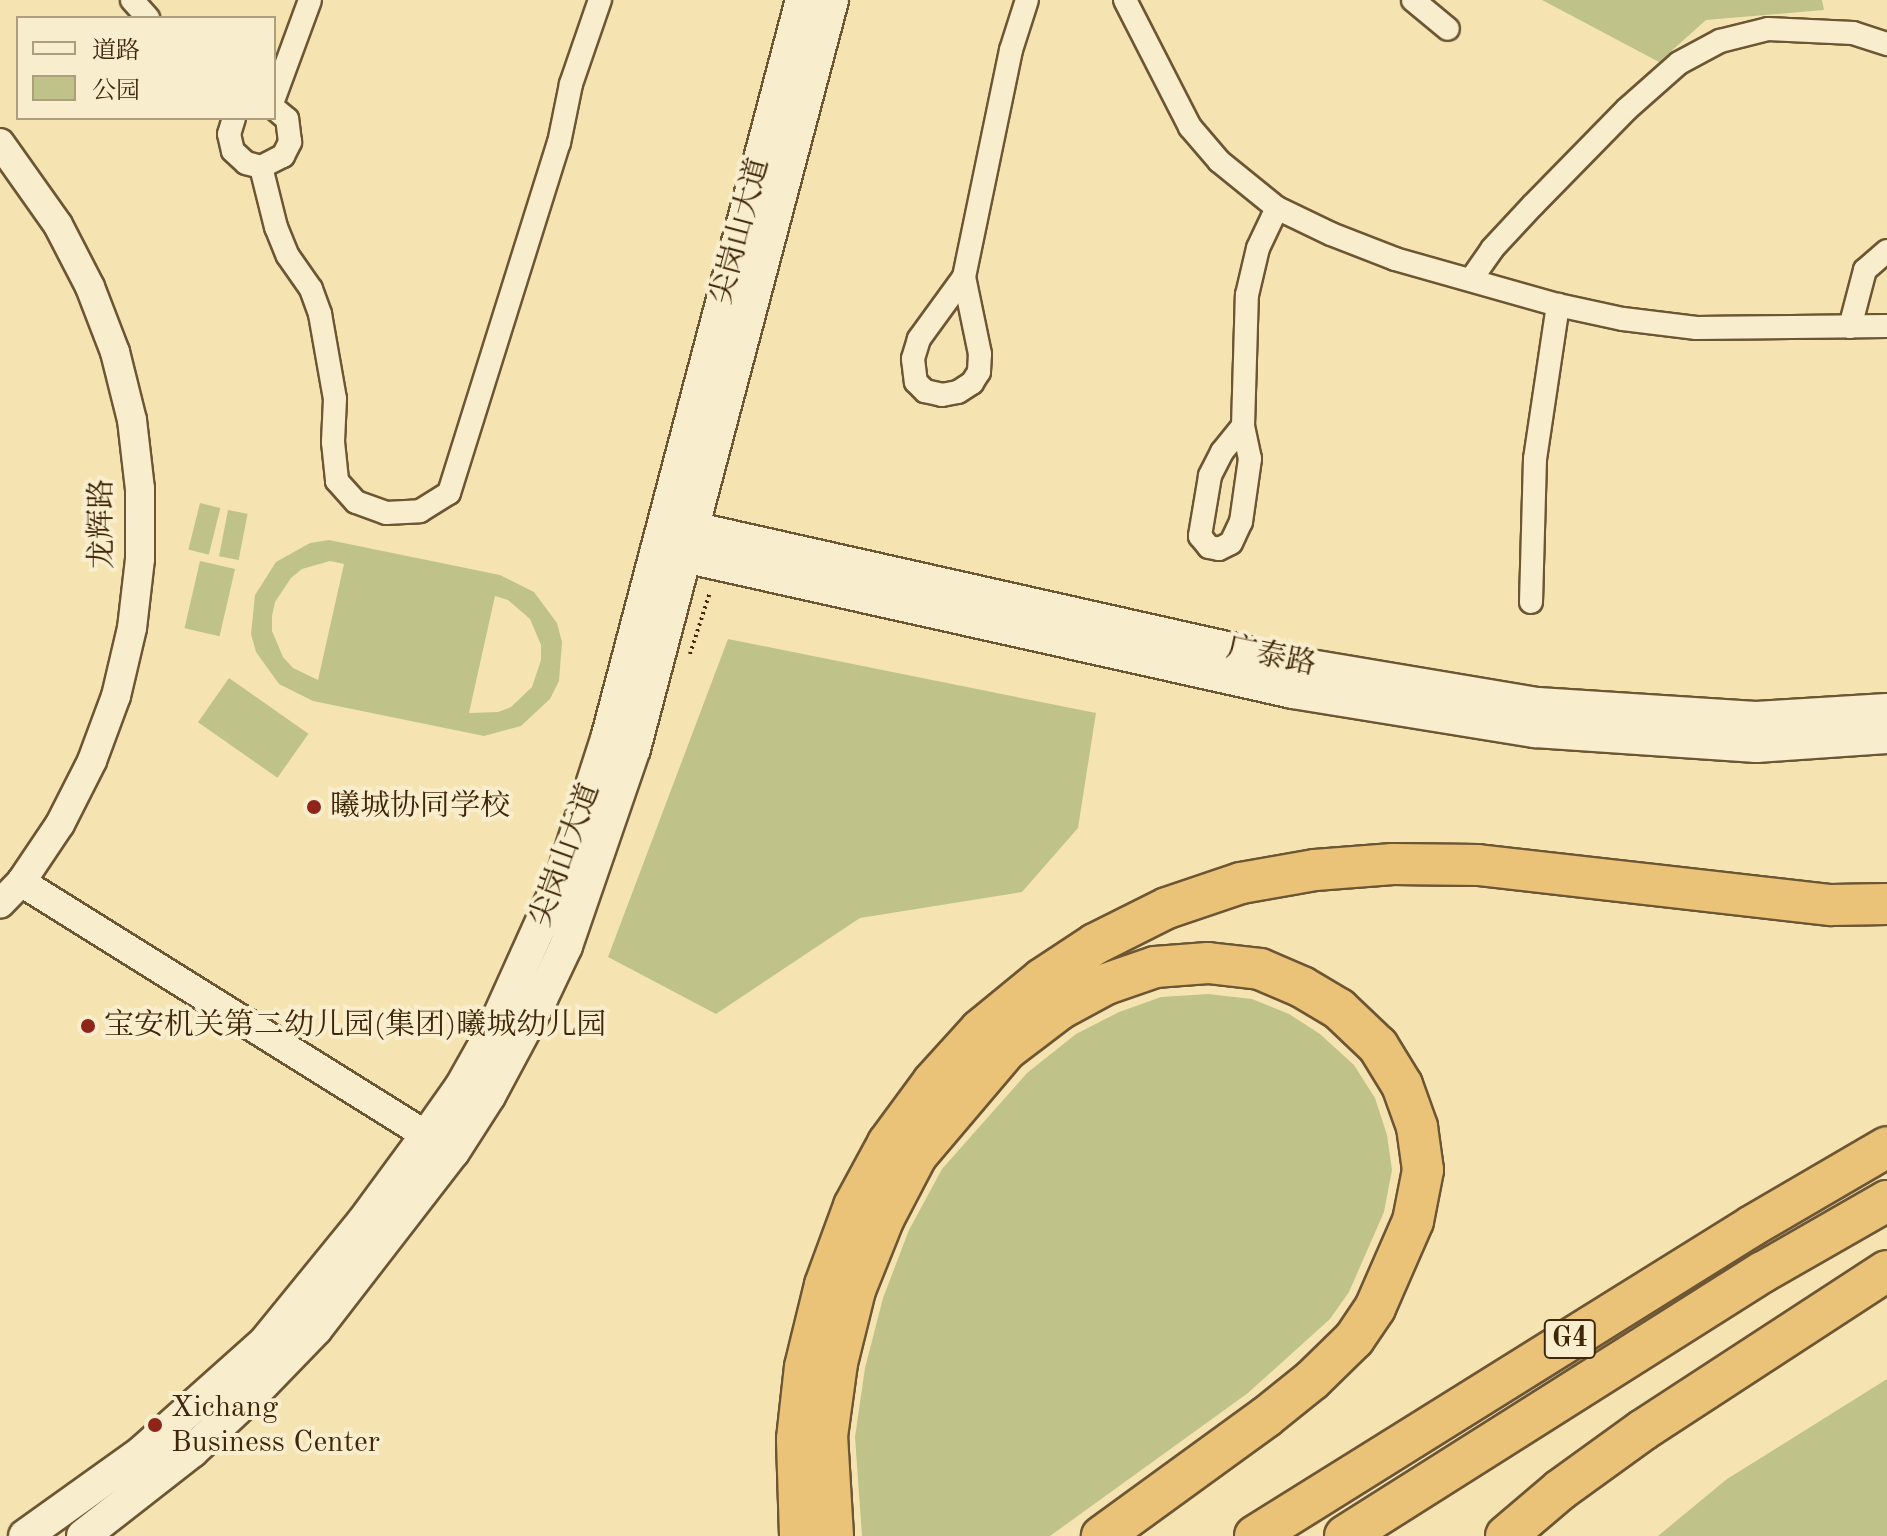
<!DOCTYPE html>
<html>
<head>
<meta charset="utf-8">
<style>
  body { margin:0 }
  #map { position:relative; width:1887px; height:1536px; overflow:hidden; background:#f5e4b1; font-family:"Old Standard TT","Noto Serif SC",serif }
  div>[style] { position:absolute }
  .green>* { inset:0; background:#c0c389; transform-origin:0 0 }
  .path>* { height:4px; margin-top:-2px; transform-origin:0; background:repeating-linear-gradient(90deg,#40270a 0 2px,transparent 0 6px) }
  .roads { filter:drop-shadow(2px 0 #6d5634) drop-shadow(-2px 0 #6d5634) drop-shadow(0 2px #6d5634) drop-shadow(0 -2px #6d5634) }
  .minor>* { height:22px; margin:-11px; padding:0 11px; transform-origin:11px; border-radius:11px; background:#f8edcc }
  .tertiary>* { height:28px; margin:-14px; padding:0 14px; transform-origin:14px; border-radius:14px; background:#f8edcc }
  .secondary>* { height:32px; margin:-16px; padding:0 16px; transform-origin:16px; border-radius:16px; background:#f8edcc }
  .motorway>* { height:40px; margin:-20px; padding:0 20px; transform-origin:20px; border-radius:20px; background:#eac278 }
  .dots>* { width:22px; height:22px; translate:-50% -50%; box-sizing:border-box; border:4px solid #f8edcc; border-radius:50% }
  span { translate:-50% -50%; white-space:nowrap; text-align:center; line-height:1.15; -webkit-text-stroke:8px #f8edcc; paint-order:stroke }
  .shield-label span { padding:2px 6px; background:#f8edcc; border:2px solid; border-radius:6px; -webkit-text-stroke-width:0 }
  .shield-label { font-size:28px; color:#40270a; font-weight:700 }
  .street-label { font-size:30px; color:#40270a }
  .poi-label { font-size:30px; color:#40270a }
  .left { translate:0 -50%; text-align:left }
  .legend { position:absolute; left:16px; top:16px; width:260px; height:104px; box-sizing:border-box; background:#f8edcc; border:2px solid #ae9e7e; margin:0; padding:10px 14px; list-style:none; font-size:24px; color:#40270a }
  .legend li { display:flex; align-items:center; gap:16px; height:40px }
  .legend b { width:40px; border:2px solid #ae9e7e }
</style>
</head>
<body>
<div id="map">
  <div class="green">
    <i style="clip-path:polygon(1542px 0,1822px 0,1824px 10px,1706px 20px,1659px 62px)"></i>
    <i style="left:200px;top:503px;width:21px;height:48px;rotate:14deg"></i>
    <i style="left:228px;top:510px;width:20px;height:47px;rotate:11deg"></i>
    <i style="clip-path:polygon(evenodd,329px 540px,500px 575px,534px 592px,557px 623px,562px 642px,559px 681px,550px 699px,521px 726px,484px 736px,313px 701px,279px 684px,256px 652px,251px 634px,255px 595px,276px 562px,310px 543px,329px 540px,330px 561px,344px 564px,318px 680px,293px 668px,283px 657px,272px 631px,272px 616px,275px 602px,291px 578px,302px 569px,330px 561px,329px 540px,495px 596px,508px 600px,530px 619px,541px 645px,541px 660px,532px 687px,511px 707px,498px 712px,469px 713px,495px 596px)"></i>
    <i style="left:200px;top:561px;width:36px;height:69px;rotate:13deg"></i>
    <i style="clip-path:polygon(728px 639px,1096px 713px,1078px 828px,1022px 892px,860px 918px,716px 1014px,608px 957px)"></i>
    <i style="left:229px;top:678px;width:97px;height:54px;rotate:35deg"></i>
    <i style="clip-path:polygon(1208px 994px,1252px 999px,1289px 1014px,1320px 1034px,1354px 1065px,1375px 1098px,1387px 1135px,1392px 1170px,1384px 1212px,1349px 1292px,1330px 1319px,1248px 1393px,1050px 1536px,862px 1536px,855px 1437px,865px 1368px,883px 1298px,909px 1230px,942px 1169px,1027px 1073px,1076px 1034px,1119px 1012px,1161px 997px)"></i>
    <i style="clip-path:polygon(1887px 1379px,1887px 1536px,1658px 1536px,1727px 1479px)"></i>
  </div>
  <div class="path">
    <i style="left:690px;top:654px;width:65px;rotate:-72.1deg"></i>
  </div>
  <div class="roads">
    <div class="minor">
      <i style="left:132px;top:0;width:24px;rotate:48deg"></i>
      <i style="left:1125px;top:0;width:143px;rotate:62.9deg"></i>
      <i style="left:1190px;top:127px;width:45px;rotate:49.5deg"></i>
      <i style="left:1219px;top:161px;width:75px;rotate:39deg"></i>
      <i style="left:1277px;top:208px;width:60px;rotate:25.7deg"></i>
      <i style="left:1331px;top:234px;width:69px;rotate:21.3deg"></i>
      <i style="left:1395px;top:259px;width:169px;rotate:15.8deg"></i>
      <i style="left:1558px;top:305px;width:66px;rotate:12.2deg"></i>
      <i style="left:1623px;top:319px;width:74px;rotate:7deg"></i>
      <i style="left:1696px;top:328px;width:191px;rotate:-0.6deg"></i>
      <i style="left:1413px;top:0;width:45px;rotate:39.6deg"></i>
      <i style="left:274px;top:98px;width:104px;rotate:-69.8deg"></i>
      <i style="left:234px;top:118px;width:17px;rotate:107deg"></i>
      <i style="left:229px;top:134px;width:17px;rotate:77deg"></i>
      <i style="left:233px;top:151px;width:18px;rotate:43deg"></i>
      <i style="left:246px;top:163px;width:16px;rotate:15deg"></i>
      <i style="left:261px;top:167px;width:25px;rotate:-27deg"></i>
      <i style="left:283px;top:156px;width:16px;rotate:-63deg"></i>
      <i style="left:290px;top:142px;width:23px;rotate:-97deg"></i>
      <i style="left:287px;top:119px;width:17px;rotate:-140deg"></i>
      <i style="left:261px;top:167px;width:62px;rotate:76deg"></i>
      <i style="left:276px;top:227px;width:31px;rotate:68deg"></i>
      <i style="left:288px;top:256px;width:40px;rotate:55.1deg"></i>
      <i style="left:311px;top:289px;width:27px;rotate:70deg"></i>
      <i style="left:320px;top:314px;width:86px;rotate:80deg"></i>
      <i style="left:335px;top:399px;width:43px;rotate:92.7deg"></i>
      <i style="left:333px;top:442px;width:39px;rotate:84deg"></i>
      <i style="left:337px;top:481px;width:28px;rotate:48deg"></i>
      <i style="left:356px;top:502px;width:32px;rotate:20deg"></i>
      <i style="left:386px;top:513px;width:34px;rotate:-3deg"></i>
      <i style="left:420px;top:511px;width:34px;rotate:-32deg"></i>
      <i style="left:449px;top:493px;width:367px;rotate:-72.6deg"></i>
      <i style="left:559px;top:143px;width:60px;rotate:-78.5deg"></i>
      <i style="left:571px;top:84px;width:89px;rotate:-71deg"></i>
      <i style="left:964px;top:277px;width:77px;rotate:126deg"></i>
      <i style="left:919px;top:339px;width:21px;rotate:107deg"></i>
      <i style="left:913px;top:359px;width:23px;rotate:83deg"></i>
      <i style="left:916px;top:382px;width:13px;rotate:45deg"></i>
      <i style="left:925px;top:391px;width:17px;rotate:13deg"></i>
      <i style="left:942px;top:395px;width:16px;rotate:-11deg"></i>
      <i style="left:958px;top:392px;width:17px;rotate:-33deg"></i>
      <i style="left:972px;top:383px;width:13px;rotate:-58deg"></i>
      <i style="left:979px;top:372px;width:18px;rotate:-87deg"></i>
      <i style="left:980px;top:354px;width:79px;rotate:-101.7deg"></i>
      <i style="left:964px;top:277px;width:232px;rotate:-78.3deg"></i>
      <i style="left:1011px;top:50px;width:52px;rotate:-72.3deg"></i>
      <i style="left:1472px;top:278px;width:35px;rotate:-55deg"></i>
      <i style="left:1492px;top:249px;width:60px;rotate:-47deg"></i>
      <i style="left:1533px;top:205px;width:134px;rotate:-45.6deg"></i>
      <i style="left:1627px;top:109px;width:69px;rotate:-41.5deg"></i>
      <i style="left:1679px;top:63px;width:47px;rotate:-28.2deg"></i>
      <i style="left:1720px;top:41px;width:49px;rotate:-14deg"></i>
      <i style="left:1768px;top:29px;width:85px;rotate:2.7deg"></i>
      <i style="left:1853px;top:33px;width:36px;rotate:18deg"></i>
      <i style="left:1850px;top:327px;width:59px;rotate:-75.3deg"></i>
      <i style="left:1865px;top:270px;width:29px;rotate:-41deg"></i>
      <i style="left:1243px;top:426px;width:33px;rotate:129deg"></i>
      <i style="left:1222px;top:452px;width:27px;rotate:117deg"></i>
      <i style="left:1210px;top:476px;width:61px;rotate:99.5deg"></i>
      <i style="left:1200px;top:536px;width:14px;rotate:51deg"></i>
      <i style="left:1209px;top:547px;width:10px;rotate:11deg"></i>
      <i style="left:1219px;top:549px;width:13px;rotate:-27deg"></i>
      <i style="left:1231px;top:543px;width:23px;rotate:-65deg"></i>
      <i style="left:1241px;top:522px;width:64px;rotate:-81.9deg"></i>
      <i style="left:1250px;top:459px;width:34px;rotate:-102deg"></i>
      <i style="left:1243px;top:426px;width:131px;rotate:-88.3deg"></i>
      <i style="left:1247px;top:295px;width:48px;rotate:-76.8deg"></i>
      <i style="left:1258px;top:248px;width:44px;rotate:-64.6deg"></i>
      <i style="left:1531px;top:602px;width:143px;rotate:-88.4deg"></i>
      <i style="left:1535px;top:459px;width:156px;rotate:-81.5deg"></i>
    </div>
    <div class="tertiary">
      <i style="left:0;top:143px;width:100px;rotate:54.7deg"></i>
      <i style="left:58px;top:225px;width:70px;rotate:62.7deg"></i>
      <i style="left:90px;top:287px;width:70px;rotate:69deg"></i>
      <i style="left:115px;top:352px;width:70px;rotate:76deg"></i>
      <i style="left:132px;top:420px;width:69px;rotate:83.4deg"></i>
      <i style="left:140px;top:489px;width:70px;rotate:90deg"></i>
      <i style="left:140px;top:559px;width:69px;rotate:96.6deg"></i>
      <i style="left:132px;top:628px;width:70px;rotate:103.2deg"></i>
      <i style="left:116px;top:696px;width:69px;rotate:110.3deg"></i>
      <i style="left:92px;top:761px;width:71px;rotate:116.9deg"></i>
      <i style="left:60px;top:824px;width:70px;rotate:123.9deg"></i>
      <i style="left:21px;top:882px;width:30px;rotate:134deg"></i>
      <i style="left:21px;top:882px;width:499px;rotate:32deg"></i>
    </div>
    <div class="secondary">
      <i style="left:674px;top:524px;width:640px;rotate:12.65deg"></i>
      <i style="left:1298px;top:664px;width:243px;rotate:9.5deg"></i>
      <i style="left:1538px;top:704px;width:218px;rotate:3.7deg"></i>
      <i style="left:1756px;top:718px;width:131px;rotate:-3.5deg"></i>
      <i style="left:666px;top:552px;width:642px;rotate:12.59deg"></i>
      <i style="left:1293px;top:692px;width:245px;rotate:9.2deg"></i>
      <i style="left:1535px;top:731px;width:222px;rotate:3.9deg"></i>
      <i style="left:1756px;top:746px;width:131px;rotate:-3.9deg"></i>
      <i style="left:25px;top:1536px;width:143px;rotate:-35.6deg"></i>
      <i style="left:141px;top:1453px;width:166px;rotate:-41.8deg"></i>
      <i style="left:265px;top:1342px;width:155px;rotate:-50.8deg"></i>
      <i style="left:363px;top:1222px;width:108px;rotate:-53.7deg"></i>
      <i style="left:427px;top:1135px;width:59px;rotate:-54.7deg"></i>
      <i style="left:461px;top:1087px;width:63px;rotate:-60.6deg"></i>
      <i style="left:492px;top:1032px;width:172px;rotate:-65.7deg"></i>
      <i style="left:563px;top:875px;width:143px;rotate:-72.1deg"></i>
      <i style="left:607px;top:739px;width:764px;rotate:-75.22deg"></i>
      <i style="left:83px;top:1536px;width:138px;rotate:-37.9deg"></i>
      <i style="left:192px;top:1451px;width:85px;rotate:-43.1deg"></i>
      <i style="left:254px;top:1393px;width:89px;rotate:-45.9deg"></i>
      <i style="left:316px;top:1329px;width:224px;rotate:-52.3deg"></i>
      <i style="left:453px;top:1152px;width:67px;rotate:-57.3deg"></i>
      <i style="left:489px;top:1096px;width:110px;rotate:-61.8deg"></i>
      <i style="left:541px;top:999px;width:59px;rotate:-64.7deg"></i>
      <i style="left:566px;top:946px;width:208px;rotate:-71deg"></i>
      <i style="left:634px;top:749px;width:775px;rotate:-75.19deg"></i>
    </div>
    <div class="motorway">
      <i style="left:800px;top:1536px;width:97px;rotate:-91.8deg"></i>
      <i style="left:797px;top:1439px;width:72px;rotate:-83.7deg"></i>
      <i style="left:805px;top:1367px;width:84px;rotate:-76.3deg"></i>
      <i style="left:825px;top:1285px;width:84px;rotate:-69.8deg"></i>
      <i style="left:854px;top:1206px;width:72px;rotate:-61.6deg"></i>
      <i style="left:888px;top:1143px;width:76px;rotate:-53.6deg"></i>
      <i style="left:933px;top:1082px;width:70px;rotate:-47.9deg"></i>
      <i style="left:980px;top:1030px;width:80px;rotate:-39.4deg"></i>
      <i style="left:1042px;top:979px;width:64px;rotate:-33.4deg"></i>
      <i style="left:1095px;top:944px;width:80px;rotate:-26.6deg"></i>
      <i style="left:1167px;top:908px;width:78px;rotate:-18.7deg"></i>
      <i style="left:1241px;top:883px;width:75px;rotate:-10deg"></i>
      <i style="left:1315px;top:870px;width:78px;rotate:-4.4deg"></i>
      <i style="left:1393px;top:864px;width:85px;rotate:0.7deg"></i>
      <i style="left:1478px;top:865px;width:355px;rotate:6.5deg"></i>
      <i style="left:1831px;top:905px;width:56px;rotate:-1deg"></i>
      <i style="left:833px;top:1536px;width:100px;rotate:-93.4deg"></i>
      <i style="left:827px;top:1436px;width:74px;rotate:-82.2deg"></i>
      <i style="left:837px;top:1363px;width:75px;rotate:-76.1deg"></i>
      <i style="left:855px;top:1290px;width:78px;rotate:-68.1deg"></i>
      <i style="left:884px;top:1218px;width:71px;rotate:-62.4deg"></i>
      <i style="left:917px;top:1155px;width:138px;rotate:-49.7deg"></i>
      <i style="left:1006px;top:1050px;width:68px;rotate:-37.2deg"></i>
      <i style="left:1060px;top:1009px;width:52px;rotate:-28.5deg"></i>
      <i style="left:1106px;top:984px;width:52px;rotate:-19.1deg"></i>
      <i style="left:1155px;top:967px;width:53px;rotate:-4.3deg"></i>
      <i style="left:1208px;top:963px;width:52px;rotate:6.6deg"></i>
      <i style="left:1260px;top:969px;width:46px;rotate:23.2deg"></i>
      <i style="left:1302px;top:987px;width:43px;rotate:30.7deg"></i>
      <i style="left:1339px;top:1009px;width:54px;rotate:43.5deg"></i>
      <i style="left:1378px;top:1046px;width:46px;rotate:58.4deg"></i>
      <i style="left:1402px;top:1085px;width:45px;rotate:70.3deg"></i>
      <i style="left:1417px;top:1127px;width:43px;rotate:82.1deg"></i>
      <i style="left:1423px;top:1170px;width:52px;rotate:101.1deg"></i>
      <i style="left:1413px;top:1221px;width:95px;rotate:113.6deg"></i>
      <i style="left:1375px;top:1308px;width:37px;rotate:124deg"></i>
      <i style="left:1354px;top:1339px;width:59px;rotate:135.7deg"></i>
      <i style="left:1312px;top:1380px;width:59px;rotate:141.2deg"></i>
      <i style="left:1266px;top:1417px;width:203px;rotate:144deg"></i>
      <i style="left:1255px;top:1536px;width:586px;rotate:-31.95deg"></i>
      <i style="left:1752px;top:1226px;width:156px;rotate:-30.3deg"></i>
      <i style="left:1345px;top:1536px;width:494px;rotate:-32.3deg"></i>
      <i style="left:1763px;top:1272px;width:143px;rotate:-29.8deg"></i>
      <i style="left:1506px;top:1536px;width:71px;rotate:-40.4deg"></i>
      <i style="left:1560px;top:1490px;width:102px;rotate:-35.9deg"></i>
      <i style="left:1643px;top:1430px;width:291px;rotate:-33.1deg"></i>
    </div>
  </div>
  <div class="dots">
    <i style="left:314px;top:807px;background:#8f2418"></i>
    <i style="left:88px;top:1026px;background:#8f2418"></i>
    <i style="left:155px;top:1425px;background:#8f2418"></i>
  </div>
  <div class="shield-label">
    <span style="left:1570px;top:1339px">G4</span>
  </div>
  <div class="street-label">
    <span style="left:741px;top:231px;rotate:-75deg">尖岗山大道</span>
    <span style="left:103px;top:524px;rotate:-90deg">龙辉路</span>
    <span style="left:1271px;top:657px;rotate:12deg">广泰路</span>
    <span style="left:566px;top:855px;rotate:-70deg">尖岗山大道</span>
  </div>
  <div class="poi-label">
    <span class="left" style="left:330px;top:807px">曦城协同学校</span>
    <span class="left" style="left:104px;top:1026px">宝安机关第二幼儿园(集团)曦城幼儿园</span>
    <span class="left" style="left:171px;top:1425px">Xichang<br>Business Center</span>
  </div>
  <ul class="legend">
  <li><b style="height:10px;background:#f8edcc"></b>道路</li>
  <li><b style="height:22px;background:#c0c389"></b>公园</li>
  </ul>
</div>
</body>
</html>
